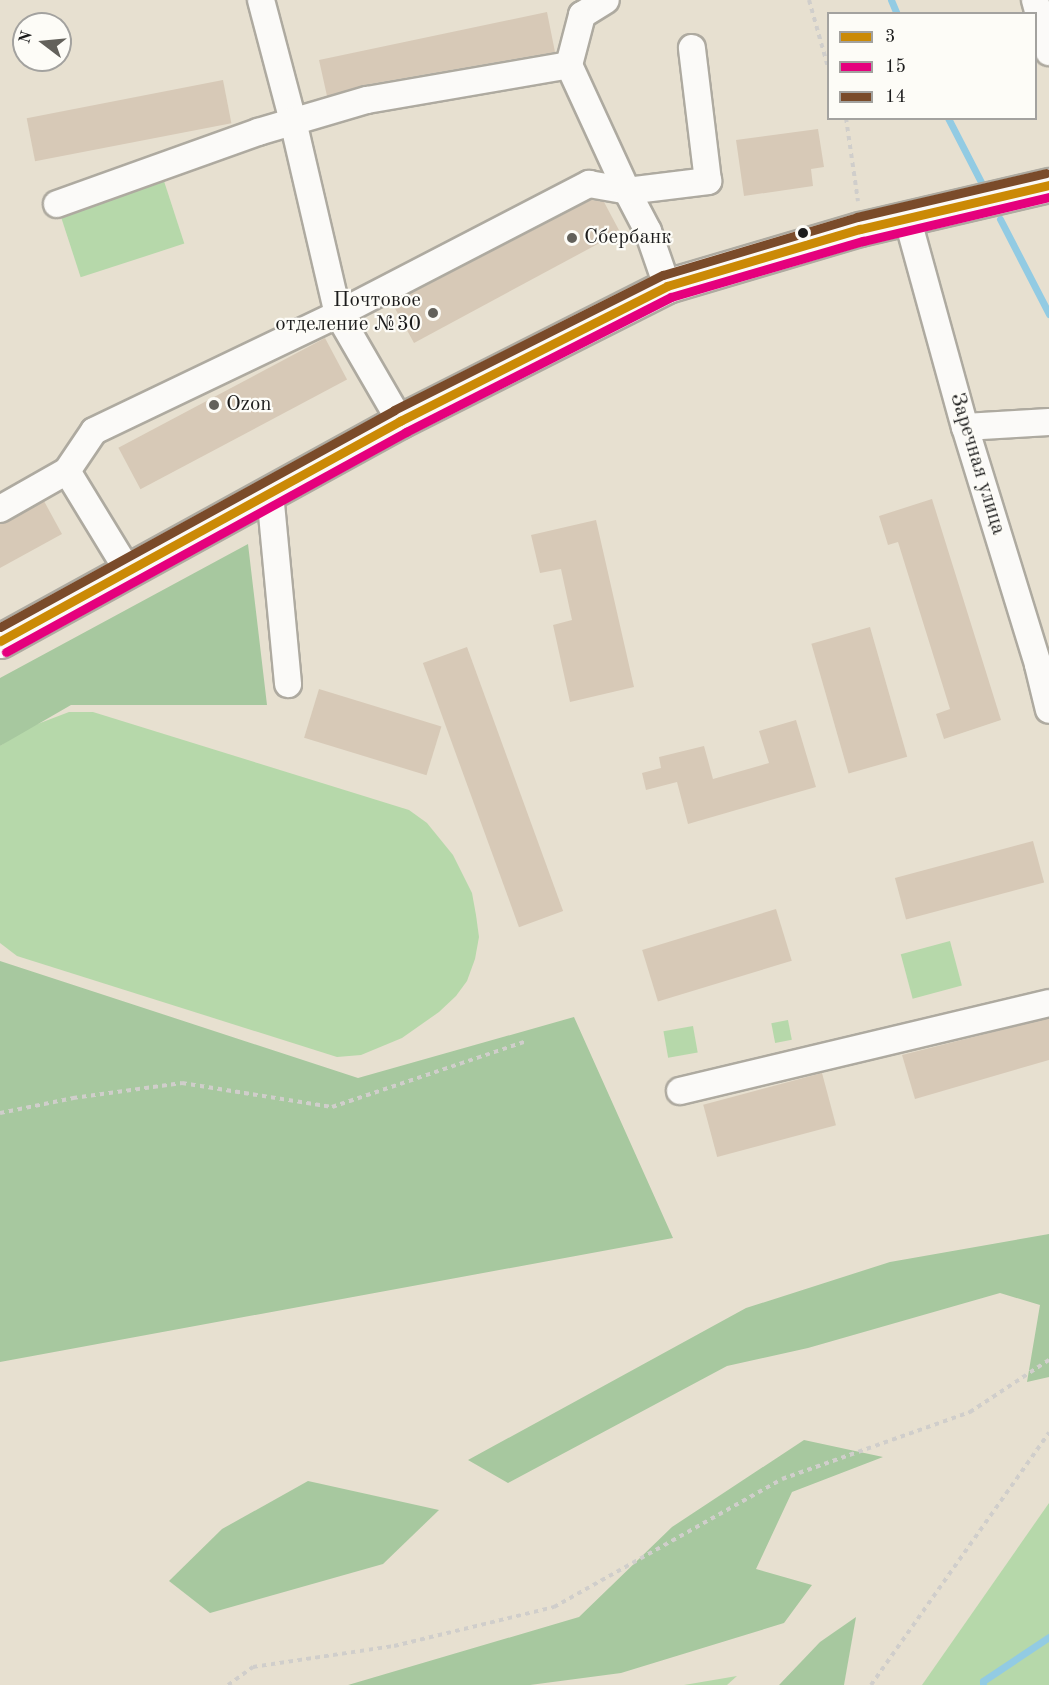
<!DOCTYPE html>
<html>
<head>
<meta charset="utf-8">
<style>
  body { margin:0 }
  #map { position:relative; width:1049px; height:1685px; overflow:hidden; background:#e7e0d0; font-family:"Old Standard TT",serif }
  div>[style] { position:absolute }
  .green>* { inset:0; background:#b6d8aa; transform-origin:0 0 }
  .forest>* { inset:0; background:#a7c89f }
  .stream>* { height:7px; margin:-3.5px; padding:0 3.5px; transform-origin:3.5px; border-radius:3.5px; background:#92cbe3 }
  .building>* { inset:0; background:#d7c9b7; transform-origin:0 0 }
  .path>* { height:4px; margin-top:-2px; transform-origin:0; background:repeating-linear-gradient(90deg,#d0cecb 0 4.5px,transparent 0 9px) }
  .roads { filter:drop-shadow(2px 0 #aeaaa0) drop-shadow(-2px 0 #aeaaa0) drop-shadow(0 2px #aeaaa0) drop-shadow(0 -2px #aeaaa0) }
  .minor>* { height:26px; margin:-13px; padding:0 13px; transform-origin:13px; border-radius:13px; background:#fbfaf8 }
  .major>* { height:33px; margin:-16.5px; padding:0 16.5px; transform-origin:16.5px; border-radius:16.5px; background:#fbfaf8 }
  .bus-1>* { height:9px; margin:-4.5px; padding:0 4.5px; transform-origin:4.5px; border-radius:4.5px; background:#cb8a06 }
  .bus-2>* { height:9px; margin:-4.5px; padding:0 4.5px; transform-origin:4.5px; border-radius:4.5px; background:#e5007d }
  .bus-3>* { height:9px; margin:-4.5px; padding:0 4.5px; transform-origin:4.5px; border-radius:4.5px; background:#7a4b2a }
  .dots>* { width:16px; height:16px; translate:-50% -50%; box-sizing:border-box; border:3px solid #fdfcf7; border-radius:50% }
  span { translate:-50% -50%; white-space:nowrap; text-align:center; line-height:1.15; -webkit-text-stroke:4.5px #fdfcf7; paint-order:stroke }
  .poi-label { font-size:21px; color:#1c1c1c }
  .left { translate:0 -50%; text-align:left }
  .right { translate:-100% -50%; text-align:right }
  .street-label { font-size:21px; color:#1c1c1c }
  .legend { position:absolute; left:827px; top:12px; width:210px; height:108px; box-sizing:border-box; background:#fdfcf7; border:2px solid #a3a29f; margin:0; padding:8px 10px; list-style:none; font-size:18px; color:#1c1c1c }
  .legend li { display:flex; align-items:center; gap:12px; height:30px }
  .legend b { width:30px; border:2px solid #a3a29f }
  .north { position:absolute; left:12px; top:12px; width:60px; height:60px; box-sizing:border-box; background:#fdfcf7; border:2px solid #a3a29f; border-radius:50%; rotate:286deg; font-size:16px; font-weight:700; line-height:24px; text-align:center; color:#1c1c1c }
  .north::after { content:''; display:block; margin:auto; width:21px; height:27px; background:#63615b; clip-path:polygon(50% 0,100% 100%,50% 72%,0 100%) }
</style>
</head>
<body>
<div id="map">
  <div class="green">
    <i style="left:163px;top:178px;width:69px;height:109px;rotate:72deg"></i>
    <i style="clip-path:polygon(69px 712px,93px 712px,409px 810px,427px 823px,453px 855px,472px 893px,476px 915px,479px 937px,475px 959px,467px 981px,456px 996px,439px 1012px,402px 1038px,361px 1055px,337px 1057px,17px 956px,0 943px,0 746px,27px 728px)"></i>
    <i style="left:950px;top:941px;width:46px;height:51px;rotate:75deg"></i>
    <i style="left:788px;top:1020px;width:20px;height:17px;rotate:79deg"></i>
    <i style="left:693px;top:1026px;width:27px;height:30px;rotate:80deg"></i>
    <i style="clip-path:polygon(1049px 1503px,1049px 1685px,922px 1685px)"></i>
    <i style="clip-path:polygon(737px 1676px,727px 1685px,684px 1685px)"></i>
  </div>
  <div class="forest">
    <i style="clip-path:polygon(248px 544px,267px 705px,71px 705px,0 746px,0 678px)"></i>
    <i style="clip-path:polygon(0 961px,358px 1078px,574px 1017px,673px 1238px,0 1362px)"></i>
    <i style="clip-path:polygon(1049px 1234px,1049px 1377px,1027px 1382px,1040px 1305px,1000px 1293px,808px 1348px,727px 1366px,508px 1483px,468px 1460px,746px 1308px,890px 1262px)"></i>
    <i style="clip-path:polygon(804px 1440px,883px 1457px,792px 1492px,756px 1569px,812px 1585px,784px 1623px,621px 1673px,530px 1685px,348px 1685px,579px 1617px,672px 1527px)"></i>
    <i style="clip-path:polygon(308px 1481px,439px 1510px,383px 1564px,210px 1613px,169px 1581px,222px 1529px)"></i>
    <i style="clip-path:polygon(856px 1617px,844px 1685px,779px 1685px,820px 1642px)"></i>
  </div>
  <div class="stream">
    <i style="left:891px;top:0;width:15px;rotate:67deg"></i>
    <i style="left:948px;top:118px;width:72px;rotate:62.7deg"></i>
    <i style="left:1000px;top:219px;width:107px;rotate:62.7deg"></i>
    <i style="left:983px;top:1685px;width:4px;rotate:-90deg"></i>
    <i style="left:983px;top:1681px;width:79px;rotate:-33.7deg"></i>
  </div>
  <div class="building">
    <i style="clip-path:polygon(547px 12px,555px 52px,364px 85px,327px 96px,319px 60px)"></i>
    <i style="left:223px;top:80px;width:44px;height:200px;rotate:79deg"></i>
    <i style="clip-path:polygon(818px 129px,824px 167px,811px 169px,813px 186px,744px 196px,736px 140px)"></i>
    <i style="clip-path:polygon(591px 200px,604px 202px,620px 232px,414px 343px,392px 303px)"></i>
    <i style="left:325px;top:338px;width:47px;height:234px;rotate:62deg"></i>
    <i style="clip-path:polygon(932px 499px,1001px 720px,944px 739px,936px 714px,950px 709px,898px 542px,888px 545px,879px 516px)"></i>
    <i style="clip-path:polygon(44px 501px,62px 534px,0 568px,0 524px)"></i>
    <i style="clip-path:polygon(596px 520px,634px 687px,570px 702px,553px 625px,572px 620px,561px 569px,540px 573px,531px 535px)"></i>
    <i style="left:870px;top:627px;width:135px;height:61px;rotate:74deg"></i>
    <i style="left:467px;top:647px;width:281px;height:47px;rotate:70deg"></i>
    <i style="left:319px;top:689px;width:128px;height:51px;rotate:17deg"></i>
    <i style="clip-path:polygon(796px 720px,816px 787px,688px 824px,677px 782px,646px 790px,642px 773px,661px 768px,659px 757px,704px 746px,713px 779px,769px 763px,759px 731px)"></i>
    <i style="left:1033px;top:841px;width:43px;height:143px;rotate:75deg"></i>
    <i style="left:776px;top:909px;width:54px;height:140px;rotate:73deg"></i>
    <i style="clip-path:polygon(1049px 1018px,1049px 1060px,915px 1099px,902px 1055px)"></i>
    <i style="left:822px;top:1073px;width:54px;height:123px;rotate:75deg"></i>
  </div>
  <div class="path">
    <i style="left:809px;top:0;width:70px;rotate:74.2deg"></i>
    <i style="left:846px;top:118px;width:84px;rotate:81.8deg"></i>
    <i style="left:0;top:1113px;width:75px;rotate:-11.6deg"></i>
    <i style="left:73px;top:1098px;width:110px;rotate:-7.8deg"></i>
    <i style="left:182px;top:1083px;width:152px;rotate:9.1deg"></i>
    <i style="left:332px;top:1107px;width:206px;rotate:-18.7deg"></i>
    <i style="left:228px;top:1685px;width:31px;rotate:-36deg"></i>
    <i style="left:253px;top:1667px;width:143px;rotate:-8.5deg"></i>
    <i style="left:394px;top:1646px;width:165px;rotate:-13.7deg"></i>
    <i style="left:554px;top:1607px;width:261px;rotate:-29.3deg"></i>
    <i style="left:782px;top:1479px;width:200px;rotate:-19.6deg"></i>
    <i style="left:970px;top:1412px;width:95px;rotate:-33.4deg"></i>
    <i style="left:871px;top:1685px;width:309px;rotate:-54.8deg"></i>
  </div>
  <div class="roads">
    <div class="minor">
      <i style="left:261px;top:0;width:125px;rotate:75.2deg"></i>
      <i style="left:293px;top:121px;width:198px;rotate:76.9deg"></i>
      <i style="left:338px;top:314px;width:283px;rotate:-27.4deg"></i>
      <i style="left:589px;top:184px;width:39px;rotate:10deg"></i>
      <i style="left:627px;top:191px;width:45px;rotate:62.3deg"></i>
      <i style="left:648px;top:231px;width:58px;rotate:70.9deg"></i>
      <i style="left:1035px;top:0;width:54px;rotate:74.9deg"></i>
      <i style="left:569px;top:65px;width:52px;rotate:-75.4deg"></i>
      <i style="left:582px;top:15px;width:28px;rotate:-32deg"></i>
      <i style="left:57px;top:204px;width:214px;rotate:-19.7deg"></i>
      <i style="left:258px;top:132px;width:114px;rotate:-16.4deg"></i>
      <i style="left:367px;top:100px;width:205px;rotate:-9.8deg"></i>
      <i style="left:569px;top:65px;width:139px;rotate:65.3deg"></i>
      <i style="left:627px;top:191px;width:82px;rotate:-7deg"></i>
      <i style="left:708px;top:181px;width:134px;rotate:-96.9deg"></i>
      <i style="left:907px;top:217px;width:218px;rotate:74.6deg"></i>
      <i style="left:965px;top:427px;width:249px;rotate:72.9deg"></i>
      <i style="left:1038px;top:665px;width:46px;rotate:76.3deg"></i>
      <i style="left:965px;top:427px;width:84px;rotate:-3.4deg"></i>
      <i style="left:67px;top:471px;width:48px;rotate:-56deg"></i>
      <i style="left:94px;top:431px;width:271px;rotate:-25.6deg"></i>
      <i style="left:338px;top:314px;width:124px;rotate:59.9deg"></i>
      <i style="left:270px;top:493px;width:192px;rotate:84.6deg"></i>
      <i style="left:0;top:509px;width:77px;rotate:-29.6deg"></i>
      <i style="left:67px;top:471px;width:117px;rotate:58.6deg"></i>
      <i style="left:680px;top:1091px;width:379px;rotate:-13.4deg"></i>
    </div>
    <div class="major">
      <i style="left:0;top:641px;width:457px;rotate:-28.8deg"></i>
      <i style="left:400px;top:421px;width:299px;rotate:-26.8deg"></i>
      <i style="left:667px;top:286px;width:201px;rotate:-16.5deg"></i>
      <i style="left:860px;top:229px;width:194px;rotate:-13.1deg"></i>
    </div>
  </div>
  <div class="bus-1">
    <i style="left:0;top:641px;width:457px;rotate:-28.8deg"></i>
    <i style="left:400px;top:421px;width:299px;rotate:-26.8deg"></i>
    <i style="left:667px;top:286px;width:201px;rotate:-16.5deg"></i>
    <i style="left:860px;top:229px;width:194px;rotate:-13.1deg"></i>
  </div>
  <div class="bus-2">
    <i style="left:6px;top:652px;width:457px;rotate:-28.8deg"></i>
    <i style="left:406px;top:432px;width:297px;rotate:-27deg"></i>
    <i style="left:671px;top:297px;width:200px;rotate:-16.3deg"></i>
    <i style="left:863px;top:241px;width:191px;rotate:-13.3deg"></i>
  </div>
  <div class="bus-3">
    <i style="left:0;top:627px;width:450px;rotate:-28.8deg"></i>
    <i style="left:394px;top:410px;width:301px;rotate:-26.7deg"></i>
    <i style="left:663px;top:275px;width:202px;rotate:-16.6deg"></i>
    <i style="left:857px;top:217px;width:194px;rotate:-13.1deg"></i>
  </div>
  <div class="dots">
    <i style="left:803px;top:233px;background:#1c1c1c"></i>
    <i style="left:572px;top:238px;background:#63615b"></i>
    <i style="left:433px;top:313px;background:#63615b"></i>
    <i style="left:214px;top:405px;background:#63615b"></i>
  </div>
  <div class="poi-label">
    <span class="left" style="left:584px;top:238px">Сбербанк</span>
    <span class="right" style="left:421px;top:313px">Почтовое<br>отделение №30</span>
    <span class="left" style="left:226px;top:405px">Ozon</span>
  </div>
  <div class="street-label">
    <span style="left:977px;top:464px;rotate:73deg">Заречная улица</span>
  </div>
  <ul class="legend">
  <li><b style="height:8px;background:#cb8a06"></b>3</li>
  <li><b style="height:8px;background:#e5007d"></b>15</li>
  <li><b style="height:8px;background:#7a4b2a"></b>14</li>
  </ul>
  <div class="north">N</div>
</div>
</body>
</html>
